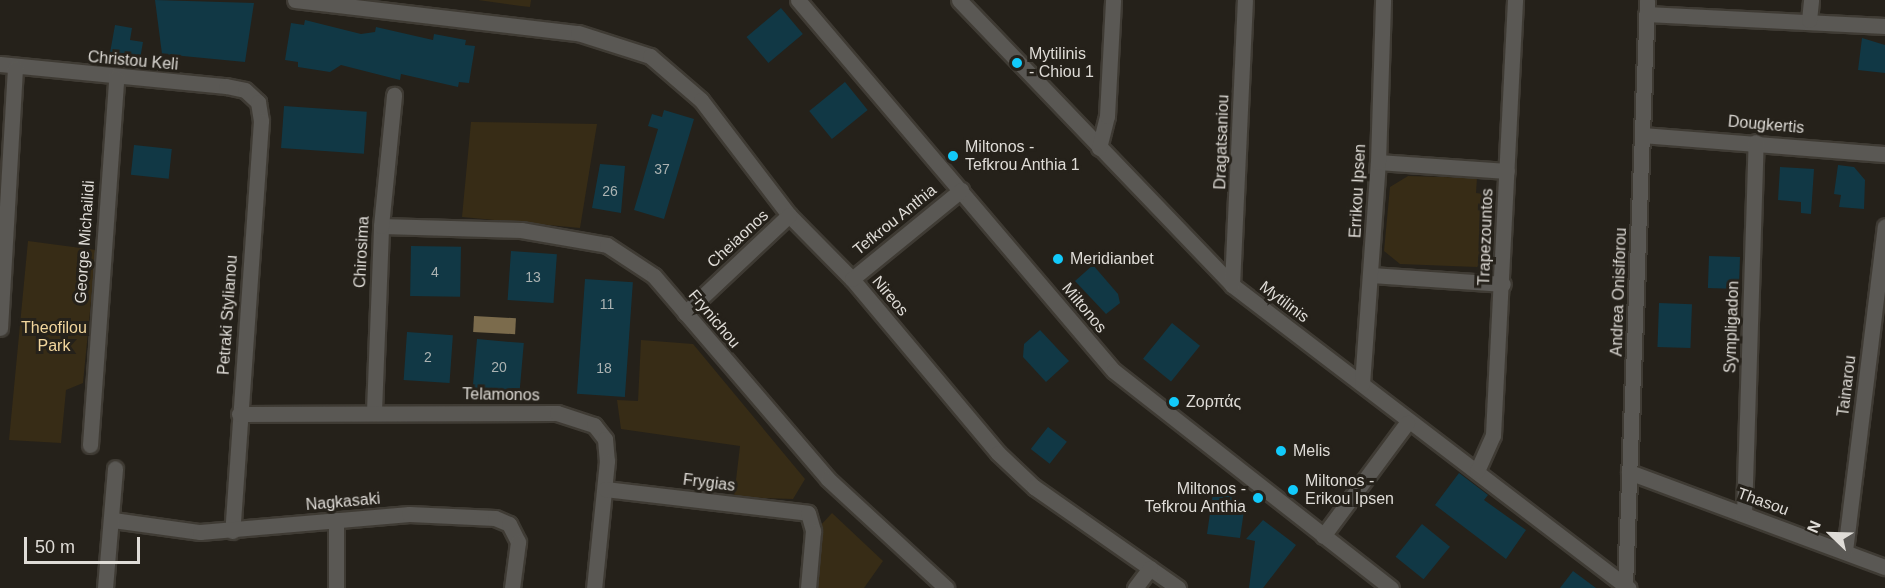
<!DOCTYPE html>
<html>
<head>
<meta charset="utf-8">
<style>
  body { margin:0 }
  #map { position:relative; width:1885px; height:588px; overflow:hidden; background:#25211a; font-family:Helvetica,sans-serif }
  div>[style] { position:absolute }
  .green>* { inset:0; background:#372c16 }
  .water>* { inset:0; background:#7b6b4c; transform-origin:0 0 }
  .building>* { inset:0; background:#113845; transform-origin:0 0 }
  .roads { filter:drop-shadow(2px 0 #3f3b34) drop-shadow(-2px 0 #3f3b34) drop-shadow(0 2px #3f3b34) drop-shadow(0 -2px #3f3b34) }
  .minor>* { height:15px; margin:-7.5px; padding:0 7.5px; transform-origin:7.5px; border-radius:7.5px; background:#5a5854 }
  .dots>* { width:16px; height:16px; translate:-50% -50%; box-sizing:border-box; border:3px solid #25211a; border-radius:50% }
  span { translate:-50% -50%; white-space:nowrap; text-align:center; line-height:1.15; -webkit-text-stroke:6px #25211a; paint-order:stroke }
  .number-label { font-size:14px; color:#acb3b2 }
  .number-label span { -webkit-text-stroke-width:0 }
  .poi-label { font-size:16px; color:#dfdcd7 }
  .left { translate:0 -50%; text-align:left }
  .right { translate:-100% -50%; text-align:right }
  .street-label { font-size:16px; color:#dfdcd7 }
  .park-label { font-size:16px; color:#f2d69d }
  .north { position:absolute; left:1801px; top:504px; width:60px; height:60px; -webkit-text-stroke:4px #25211a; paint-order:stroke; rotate:293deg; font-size:16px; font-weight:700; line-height:24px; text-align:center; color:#dfdcd7 }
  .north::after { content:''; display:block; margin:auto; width:21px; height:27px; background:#dfdcd7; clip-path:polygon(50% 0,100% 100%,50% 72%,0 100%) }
  .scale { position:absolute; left:24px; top:537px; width:116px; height:27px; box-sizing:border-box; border:3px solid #dfdcd7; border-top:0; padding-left:8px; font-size:18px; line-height:21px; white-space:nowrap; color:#dfdcd7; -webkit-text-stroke:4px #25211a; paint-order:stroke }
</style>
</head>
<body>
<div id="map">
  <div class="green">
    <i style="clip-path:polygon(478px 0,531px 0,530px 7px,521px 6px)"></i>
    <i style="clip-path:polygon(471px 122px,597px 124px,580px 228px,462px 217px)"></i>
    <i style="clip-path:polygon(1408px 176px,1477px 178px,1476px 193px,1491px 195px,1488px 257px,1477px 267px,1400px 264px,1384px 251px,1390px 187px)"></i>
    <i style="clip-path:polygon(28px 241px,96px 250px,83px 383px,66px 390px,61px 443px,9px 440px)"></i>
    <i style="clip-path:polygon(641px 340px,693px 344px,805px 479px,793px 499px,734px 497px,740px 446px,621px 429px,617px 400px,638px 401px)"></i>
    <i style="clip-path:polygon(832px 513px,883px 561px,864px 588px,816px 588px,820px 526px)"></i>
  </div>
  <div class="water">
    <i style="left:474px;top:316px;width:42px;height:16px;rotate:3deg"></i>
  </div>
  <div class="building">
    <i style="clip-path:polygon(155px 0,254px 3px,245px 62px,162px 54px)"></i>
    <i style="left:781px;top:8px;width:34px;height:45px;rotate:50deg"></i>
    <i style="clip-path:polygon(305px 20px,361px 34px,375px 32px,376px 27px,433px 40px,434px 34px,466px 40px,465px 45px,475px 46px,469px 83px,459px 82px,458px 87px,401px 74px,400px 80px,341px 65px,330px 72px,298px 67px,298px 62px,285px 60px,291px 23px,304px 25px)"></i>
    <i style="clip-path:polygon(115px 25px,132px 28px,130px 40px,143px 42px,140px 59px,110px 53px)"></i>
    <i style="clip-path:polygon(1862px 38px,1885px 45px,1885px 73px,1858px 70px)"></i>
    <i style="left:845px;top:82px;width:36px;height:46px;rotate:51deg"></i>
    <i style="left:284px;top:106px;width:83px;height:42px;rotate:4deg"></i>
    <i style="clip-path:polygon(664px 110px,694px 119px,664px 219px,634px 210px,658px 129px,648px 126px,652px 114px,662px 117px)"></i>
    <i style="left:134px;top:145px;width:38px;height:30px;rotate:6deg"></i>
    <i style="clip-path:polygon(600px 164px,625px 166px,621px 213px,592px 208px)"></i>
    <i style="clip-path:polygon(1838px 165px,1854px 167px,1865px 180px,1864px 209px,1839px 207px,1841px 195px,1834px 194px)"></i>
    <i style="clip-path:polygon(1780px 167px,1814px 169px,1811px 214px,1801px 213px,1801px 202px,1778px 200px)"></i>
    <i style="left:411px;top:246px;width:50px;height:50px;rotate:1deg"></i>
    <i style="left:511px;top:251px;width:46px;height:49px;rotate:4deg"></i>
    <i style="left:1709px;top:256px;width:31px;height:32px;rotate:2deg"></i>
    <i style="clip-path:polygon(1093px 265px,1118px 294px,1120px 303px,1106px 314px,1075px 281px)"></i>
    <i style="left:585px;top:279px;width:48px;height:115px;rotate:4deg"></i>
    <i style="left:1659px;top:303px;width:33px;height:44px;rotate:2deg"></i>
    <i style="left:1172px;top:323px;width:36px;height:46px;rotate:39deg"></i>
    <i style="clip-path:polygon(1040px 330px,1069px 361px,1046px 382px,1023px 357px,1024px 344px)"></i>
    <i style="left:407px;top:332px;width:46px;height:48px;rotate:4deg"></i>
    <i style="left:477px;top:339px;width:47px;height:52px;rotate:5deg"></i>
    <i style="left:1048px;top:427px;width:24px;height:28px;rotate:38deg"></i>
    <i style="clip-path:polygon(1459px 473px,1488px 495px,1484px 500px,1526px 530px,1506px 559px,1435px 505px)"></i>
    <i style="clip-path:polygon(1214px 486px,1233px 488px,1232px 494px,1245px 504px,1240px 538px,1207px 534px)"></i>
    <i style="clip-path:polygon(1263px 520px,1296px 545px,1263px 588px,1249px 588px,1255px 541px,1246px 539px)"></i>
    <i style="left:1422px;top:524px;width:36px;height:42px;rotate:39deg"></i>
    <i style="clip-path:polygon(1573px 571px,1596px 588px,1560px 588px)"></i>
  </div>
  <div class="roads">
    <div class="minor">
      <i style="left:295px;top:0;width:285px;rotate:6.7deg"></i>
      <i style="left:578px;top:33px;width:76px;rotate:17.7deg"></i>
      <i style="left:650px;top:56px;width:67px;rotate:40.8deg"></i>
      <i style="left:701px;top:100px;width:145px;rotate:52.6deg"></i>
      <i style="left:789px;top:215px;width:90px;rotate:45.5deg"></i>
      <i style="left:852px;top:279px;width:227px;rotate:50deg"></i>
      <i style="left:998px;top:453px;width:50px;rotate:43.4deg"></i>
      <i style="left:1034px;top:487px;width:176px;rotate:35deg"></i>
      <i style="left:798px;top:0;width:487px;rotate:49.6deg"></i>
      <i style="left:1114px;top:371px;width:352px;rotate:38.1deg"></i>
      <i style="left:959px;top:0;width:395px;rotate:46.2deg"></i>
      <i style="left:1232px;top:285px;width:499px;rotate:37.4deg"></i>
      <i style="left:1646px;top:14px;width:239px;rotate:2.9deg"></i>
      <i style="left:1809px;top:20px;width:20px;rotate:-84deg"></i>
      <i style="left:0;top:64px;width:227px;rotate:5.6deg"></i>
      <i style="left:226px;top:86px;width:19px;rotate:12deg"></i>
      <i style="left:245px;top:90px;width:18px;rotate:43deg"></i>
      <i style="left:258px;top:102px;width:19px;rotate:81deg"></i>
      <i style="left:261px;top:121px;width:411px;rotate:94deg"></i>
      <i style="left:1643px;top:135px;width:243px;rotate:4.5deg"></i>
      <i style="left:1099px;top:148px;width:33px;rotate:-76deg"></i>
      <i style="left:1107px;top:116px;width:116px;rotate:-87deg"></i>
      <i style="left:1378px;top:162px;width:129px;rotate:4deg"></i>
      <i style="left:381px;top:226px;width:140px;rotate:1.6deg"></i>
      <i style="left:521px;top:230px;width:87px;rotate:9.9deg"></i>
      <i style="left:607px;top:245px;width:56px;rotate:33.4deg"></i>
      <i style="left:654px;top:276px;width:267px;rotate:49.4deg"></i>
      <i style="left:828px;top:479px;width:161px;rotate:42.7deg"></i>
      <i style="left:1371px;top:275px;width:132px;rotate:3.9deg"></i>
      <i style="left:852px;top:279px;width:141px;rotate:-39.2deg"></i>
      <i style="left:1232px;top:285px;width:285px;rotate:-87.4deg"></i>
      <i style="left:685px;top:313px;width:143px;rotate:-43.3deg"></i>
      <i style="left:0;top:328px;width:260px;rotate:-86.7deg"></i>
      <i style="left:1362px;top:384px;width:223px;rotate:-85.9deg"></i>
      <i style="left:1378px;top:162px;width:162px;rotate:-88.2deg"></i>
      <i style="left:374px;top:411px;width:185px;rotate:-87.8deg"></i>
      <i style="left:381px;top:226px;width:132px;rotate:-84.3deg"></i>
      <i style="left:239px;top:414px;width:318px;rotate:-0.2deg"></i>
      <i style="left:557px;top:413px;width:39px;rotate:18deg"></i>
      <i style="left:594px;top:425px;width:18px;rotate:52deg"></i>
      <i style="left:605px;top:439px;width:22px;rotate:85deg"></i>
      <i style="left:607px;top:461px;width:128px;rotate:95.8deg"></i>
      <i style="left:90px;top:445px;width:368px;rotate:-85.9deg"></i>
      <i style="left:1477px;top:471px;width:39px;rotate:-66deg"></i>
      <i style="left:1493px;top:435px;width:436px;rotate:-87.1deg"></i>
      <i style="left:1629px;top:472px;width:273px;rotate:20.4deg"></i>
      <i style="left:605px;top:489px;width:204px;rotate:6.7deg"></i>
      <i style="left:808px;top:513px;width:19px;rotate:74deg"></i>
      <i style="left:813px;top:531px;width:57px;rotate:95deg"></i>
      <i style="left:1744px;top:514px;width:372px;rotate:-88.2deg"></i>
      <i style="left:113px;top:520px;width:88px;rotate:7.9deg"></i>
      <i style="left:200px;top:532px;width:210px;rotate:-4.9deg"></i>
      <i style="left:409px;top:514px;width:86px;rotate:2.7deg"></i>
      <i style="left:495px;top:518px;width:15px;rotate:23deg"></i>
      <i style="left:509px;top:524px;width:20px;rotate:63deg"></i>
      <i style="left:518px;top:542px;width:46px;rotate:97.4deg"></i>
      <i style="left:336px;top:520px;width:68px;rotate:90deg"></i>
      <i style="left:1323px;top:536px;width:141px;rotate:-53.4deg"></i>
      <i style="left:1845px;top:551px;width:327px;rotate:-83deg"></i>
      <i style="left:1625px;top:586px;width:586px;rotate:-87.85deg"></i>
      <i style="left:105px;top:588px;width:120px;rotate:-85.2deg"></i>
      <i style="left:1135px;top:588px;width:25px;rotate:-53deg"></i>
    </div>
  </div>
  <div class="dots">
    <i style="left:1017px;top:63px;background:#12cafb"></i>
    <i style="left:953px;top:156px;background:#12cafb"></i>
    <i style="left:1058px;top:259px;background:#12cafb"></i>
    <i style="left:1174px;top:402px;background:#12cafb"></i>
    <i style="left:1281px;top:451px;background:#12cafb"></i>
    <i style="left:1293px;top:490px;background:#12cafb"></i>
    <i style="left:1258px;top:498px;background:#12cafb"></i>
  </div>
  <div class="number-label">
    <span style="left:662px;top:169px">37</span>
    <span style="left:610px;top:191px">26</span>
    <span style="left:435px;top:272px">4</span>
    <span style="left:533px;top:277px">13</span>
    <span style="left:607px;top:304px">11</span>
    <span style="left:428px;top:357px">2</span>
    <span style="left:499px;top:367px">20</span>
    <span style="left:604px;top:368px">18</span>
  </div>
  <div class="poi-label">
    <span class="left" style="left:1029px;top:63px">Mytilinis<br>- Chiou 1</span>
    <span class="left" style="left:965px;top:156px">Miltonos -<br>Tefkrou Anthia 1</span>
    <span class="left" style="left:1070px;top:259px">Meridianbet</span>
    <span class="left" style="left:1186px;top:402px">Ζορπάς</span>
    <span class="left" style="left:1293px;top:451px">Melis</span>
    <span class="left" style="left:1305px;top:490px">Miltonos -<br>Erikou Ipsen</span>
    <span class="right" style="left:1246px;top:498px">Miltonos -<br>Tefkrou Anthia</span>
  </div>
  <div class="street-label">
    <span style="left:133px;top:61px;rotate:5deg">Christou Keli</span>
    <span style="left:1766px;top:125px;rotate:5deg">Dougkertis</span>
    <span style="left:1222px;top:142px;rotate:-88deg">Dragatsaniou</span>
    <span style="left:1358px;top:191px;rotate:-87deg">Errikou Ipsen</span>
    <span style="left:895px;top:220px;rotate:-39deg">Tefkrou Anthia</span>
    <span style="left:1486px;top:237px;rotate:-88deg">Trapezountos</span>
    <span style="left:738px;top:239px;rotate:-43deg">Cheiaonos</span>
    <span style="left:85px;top:242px;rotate:-86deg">George Michailidi</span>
    <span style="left:362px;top:252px;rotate:-87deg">Chirosima</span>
    <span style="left:1619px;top:292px;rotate:-88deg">Andrea Onisiforou</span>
    <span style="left:890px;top:296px;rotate:50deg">Nireos</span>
    <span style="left:1284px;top:302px;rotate:37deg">Mytilinis</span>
    <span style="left:1084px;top:308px;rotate:50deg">Miltonos</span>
    <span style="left:228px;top:315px;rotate:-86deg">Petraki Stylianou</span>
    <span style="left:714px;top:319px;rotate:50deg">Frynichou</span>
    <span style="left:1732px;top:327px;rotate:-88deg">Sympligadon</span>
    <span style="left:1847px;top:386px;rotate:-83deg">Tainarou</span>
    <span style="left:501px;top:395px;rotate:1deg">Telamonos</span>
    <span style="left:709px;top:483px;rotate:7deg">Frygias</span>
    <span style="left:343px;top:502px;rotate:-5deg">Nagkasaki</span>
    <span style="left:1763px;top:502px;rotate:20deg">Thasou</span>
  </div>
  <div class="park-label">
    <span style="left:54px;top:337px">Theofilou<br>Park</span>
  </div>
  <div class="north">N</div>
  <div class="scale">50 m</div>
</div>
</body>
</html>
